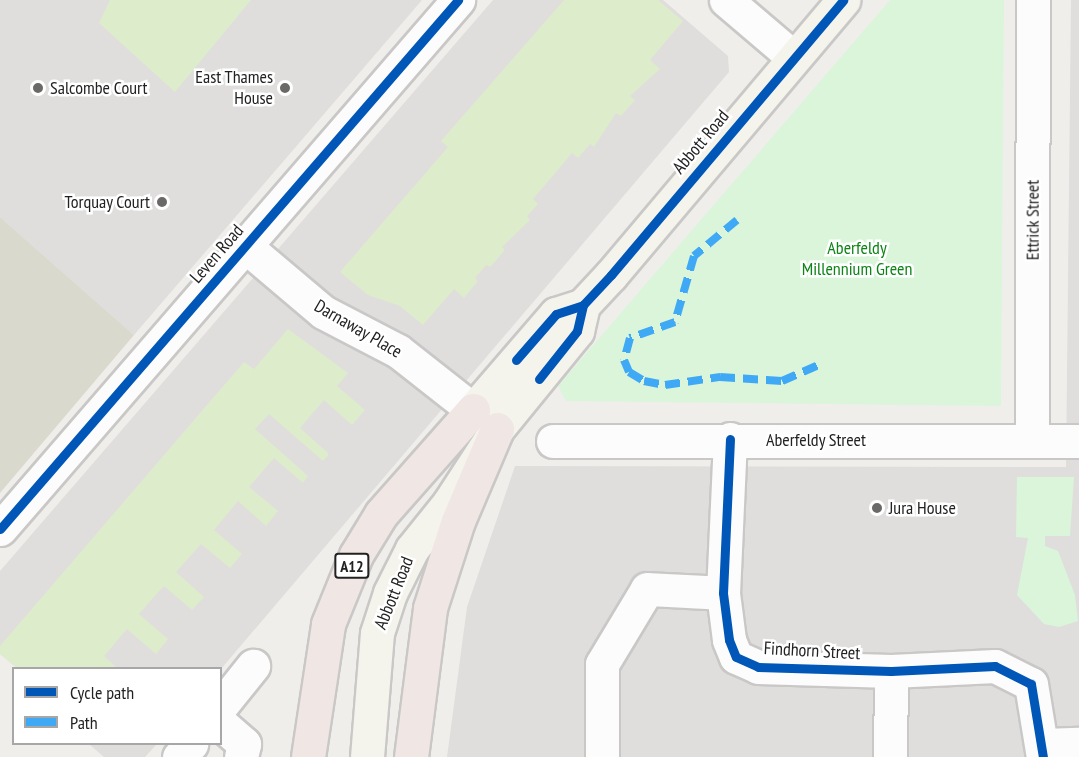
<!DOCTYPE html>
<html>
<head>
<meta charset="utf-8">
<style>
  body { margin:0 }
  #map { position:relative; width:1079px; height:757px; overflow:hidden; background:#f0eeeb; font-family:"PT Sans Narrow",sans-serif }
  div>[style] { position:absolute }
  .residential>* { inset:0; background:#dfdedc }
  .construction>* { inset:0; background:#d9d9cd }
  .grass>* { inset:0; background:#ddeccb }
  .park>* { inset:0; background:#daf5da }
  .roads { filter:drop-shadow(2px 0 #c9c8c7) drop-shadow(-2px 0 #c9c8c7) drop-shadow(0 2px #c9c8c7) drop-shadow(0 -2px #c9c8c7) }
  .minor>* { height:33px; margin:-16.5px; padding:0 16.5px; transform-origin:16.5px; border-radius:16.5px; background:#fdfcfc }
  .secondary>* { height:33px; margin:-16.5px; padding:0 16.5px; transform-origin:16.5px; border-radius:16.5px; background:#f4f4ed }
  .trunk>* { height:33px; margin:-16.5px; padding:0 16.5px; transform-origin:16.5px; border-radius:16.5px; background:#f0e6e4 }
  .quiet>* { height:8px; margin-top:-4px; transform-origin:0; background:repeating-linear-gradient(90deg,#3fa9f5 0 15px,transparent 0 23px) }
  .cycleway>* { height:9px; margin:-4.5px; padding:0 4.5px; transform-origin:4.5px; border-radius:4.5px; background:#0057b8 }
  .dots>* { width:16px; height:16px; translate:-50% -50%; box-sizing:border-box; border:3px solid #fff; border-radius:50% }
  span { translate:-50% -50%; white-space:nowrap; text-align:center; line-height:1.15; -webkit-text-stroke:5px #fff; paint-order:stroke }
  .shield-label span { padding:2px 4px; background:#fff; border:2px solid; border-radius:4px; -webkit-text-stroke-width:0 }
  .shield-label { font-size:16px; color:#222; font-weight:700 }
  .poi-label { font-size:18px; color:#222 }
  .right { translate:-100% -50%; text-align:right }
  .left { translate:0 -50%; text-align:left }
  .street-label { font-size:18px; color:#222 }
  .park-label { font-size:18px; color:#0c8416 }
  .legend { position:absolute; left:12px; top:667px; width:210px; height:78px; box-sizing:border-box; background:#fff; border:2px solid #a7a7a7; margin:0; padding:8px 10px; list-style:none; font-size:18px; color:#222 }
  .legend li { display:flex; align-items:center; gap:12px; height:30px }
  .legend b { width:30px; border:2px solid #a7a7a7 }
</style>
</head>
<body>
<div id="map">
  <div class="residential">
    <i style="clip-path:polygon(0 0,422px 0,134px 335px,0 217px)"></i>
    <i style="clip-path:polygon(493px 0,663px 0,728px 56px,729px 72px,221px 669px,17px 668px,0 654px,0 571px)"></i>
    <i style="clip-path:polygon(1071px 0,1079px 0,1079px 757px,447px 757px,467px 607px,515px 466px,1066px 467px)"></i>
    <i style="clip-path:polygon(89px 744px,157px 744px,145px 757px,104px 757px)"></i>
  </div>
  <div class="construction">
    <i style="clip-path:polygon(0 217px,134px 335px,0 493px)"></i>
  </div>
  <div class="grass">
    <i style="clip-path:polygon(110px 0,251px 0,175px 92px,99px 23px)"></i>
    <i style="clip-path:polygon(564px 0,658px 0,683px 21px,650px 60px,660px 69px,630px 96px,635px 100px,621px 116px,616px 113px,594px 147px,590px 144px,578px 158px,572px 153px,533px 199px,538px 204px,527px 216px,530px 220px,502px 247px,505px 250px,490px 267px,486px 265px,475px 278px,478px 281px,464px 298px,454px 289px,423px 325px,400px 306px,368px 295px,340px 272px,448px 147px,441px 141px)"></i>
    <i style="clip-path:polygon(288px 329px,348px 373px,337px 386px,365px 410px,352px 425px,324px 400px,300px 428px,329px 454px,323px 461px,269px 414px,255px 429px,308px 476px,303px 483px,274px 458px,249px 487px,278px 511px,266px 526px,238px 501px,214px 530px,242px 554px,230px 568px,201px 544px,176px 572px,204px 597px,192px 610px,164px 586px,152px 599px,139px 614px,168px 639px,156px 654px,127px 629px,104px 656px,117px 668px,17px 668px,0 654px,0 646px,244px 362px,254px 369px)"></i>
  </div>
  <div class="park">
    <i style="clip-path:polygon(890px 0,1004px 0,1001px 406px,566px 401px,558px 386px)"></i>
    <i style="clip-path:polygon(1017px 477px,1074px 477px,1070px 536px,1045px 536px,1045px 546px,1058px 551px,1075px 595px,1078px 621px,1059px 627px,1044px 624px,1017px 595px,1028px 538px,1016px 537px)"></i>
  </div>
  <div class="roads">
    <div class="minor">
      <i style="left:726px;top:0;width:88px;rotate:40.4deg"></i>
      <i style="left:245px;top:246px;width:102px;rotate:40.2deg"></i>
      <i style="left:323px;top:312px;width:85px;rotate:27.5deg"></i>
      <i style="left:398px;top:351px;width:95px;rotate:38.2deg"></i>
      <i style="left:730px;top:439px;width:154px;rotate:92.6deg"></i>
      <i style="left:723px;top:593px;width:47px;rotate:82.7deg"></i>
      <i style="left:729px;top:640px;width:18px;rotate:68deg"></i>
      <i style="left:736px;top:657px;width:24px;rotate:24deg"></i>
      <i style="left:758px;top:667px;width:133px;rotate:1.7deg"></i>
      <i style="left:891px;top:671px;width:104px;rotate:-2.8deg"></i>
      <i style="left:995px;top:666px;width:40px;rotate:26.6deg"></i>
      <i style="left:1031px;top:684px;width:74px;rotate:80.7deg"></i>
      <i style="left:553px;top:441px;width:526px"></i>
      <i style="left:1032px;top:441px;width:441px;rotate:-89.9deg"></i>
      <i style="left:0;top:529px;width:700px;rotate:-49.11deg"></i>
      <i style="left:220px;top:707px;width:53px;rotate:-51.2deg"></i>
      <i style="left:220px;top:723px;width:32px;rotate:41deg"></i>
      <i style="left:244px;top:744px;width:13px;rotate:103deg"></i>
      <i style="left:1044px;top:745px;width:35px;rotate:-2deg"></i>
      <i style="left:179px;top:757px;width:18px;rotate:-47deg"></i>
      <i style="left:602px;top:757px;width:93px;rotate:-90deg"></i>
      <i style="left:602px;top:664px;width:87px;rotate:-59deg"></i>
      <i style="left:647px;top:589px;width:76px;rotate:3deg"></i>
      <i style="left:890px;top:757px;width:86px;rotate:-89.3deg"></i>
    </div>
    <div class="secondary">
      <i style="left:473px;top:410px;width:127px;rotate:-49.2deg"></i>
      <i style="left:556px;top:314px;width:28px;rotate:-18deg"></i>
      <i style="left:583px;top:305px;width:41px;rotate:-47deg"></i>
      <i style="left:611px;top:275px;width:360px;rotate:-49.8deg"></i>
      <i style="left:367px;top:757px;width:124px;rotate:-85.4deg"></i>
      <i style="left:377px;top:633px;width:42px;rotate:-72deg"></i>
      <i style="left:390px;top:593px;width:49px;rotate:-63.4deg"></i>
      <i style="left:412px;top:549px;width:59px;rotate:-51.2deg"></i>
      <i style="left:449px;top:503px;width:88px;rotate:-57deg"></i>
      <i style="left:497px;top:429px;width:127px;rotate:-50.8deg"></i>
      <i style="left:577px;top:331px;width:27px;rotate:-77deg"></i>
    </div>
    <div class="trunk">
      <i style="left:308px;top:757px;width:134px;rotate:-81.4deg"></i>
      <i style="left:328px;top:624px;width:74px;rotate:-67.9deg"></i>
      <i style="left:356px;top:555px;width:48px;rotate:-58.6deg"></i>
      <i style="left:381px;top:514px;width:139px;rotate:-48.5deg"></i>
      <i style="left:411px;top:757px;width:150px;rotate:-82.7deg"></i>
      <i style="left:430px;top:608px;width:91px;rotate:-72.2deg"></i>
      <i style="left:458px;top:521px;width:100px;rotate:-67deg"></i>
    </div>
  </div>
  <div class="quiet">
    <i style="left:737px;top:220px;width:56px;rotate:140.1deg"></i>
    <i style="left:694px;top:256px;width:69px;rotate:106.1deg"></i>
    <i style="left:675px;top:322px;width:48px;rotate:160.4deg"></i>
    <i style="left:630px;top:338px;width:23px;rotate:105deg"></i>
    <i style="left:624px;top:360px;width:13px;rotate:67deg"></i>
    <i style="left:629px;top:372px;width:17px;rotate:31deg"></i>
    <i style="left:644px;top:381px;width:21px;rotate:11deg"></i>
    <i style="left:665px;top:385px;width:56px;rotate:-8.3deg"></i>
    <i style="left:720px;top:377px;width:62px;rotate:3.7deg"></i>
    <i style="left:782px;top:381px;width:43px;rotate:-23.6deg"></i>
  </div>
  <div class="cycleway">
    <i style="left:516px;top:360px;width:61px;rotate:-49deg"></i>
    <i style="left:556px;top:314px;width:28px;rotate:-18deg"></i>
    <i style="left:583px;top:305px;width:41px;rotate:-47deg"></i>
    <i style="left:611px;top:275px;width:360px;rotate:-49.8deg"></i>
    <i style="left:539px;top:379px;width:61px;rotate:-51.6deg"></i>
    <i style="left:577px;top:331px;width:27px;rotate:-77deg"></i>
    <i style="left:730px;top:439px;width:154px;rotate:92.6deg"></i>
    <i style="left:723px;top:593px;width:47px;rotate:82.7deg"></i>
    <i style="left:729px;top:640px;width:18px;rotate:68deg"></i>
    <i style="left:736px;top:657px;width:24px;rotate:24deg"></i>
    <i style="left:758px;top:667px;width:133px;rotate:1.7deg"></i>
    <i style="left:891px;top:671px;width:104px;rotate:-2.8deg"></i>
    <i style="left:995px;top:666px;width:40px;rotate:26.6deg"></i>
    <i style="left:1031px;top:684px;width:74px;rotate:80.7deg"></i>
    <i style="left:0;top:529px;width:700px;rotate:-49.11deg"></i>
  </div>
  <div class="dots">
    <i style="left:38px;top:88px;background:#6a6968"></i>
    <i style="left:285px;top:88px;background:#6a6968"></i>
    <i style="left:162px;top:202px;background:#6a6968"></i>
    <i style="left:877px;top:508px;background:#6a6968"></i>
  </div>
  <div class="shield-label">
    <span style="left:352px;top:566px">A12</span>
  </div>
  <div class="poi-label">
    <span class="right" style="left:273px;top:88px">East Thames<br>House</span>
    <span class="left" style="left:50px;top:88px">Salcombe Court</span>
    <span class="right" style="left:150px;top:202px">Torquay Court</span>
    <span class="left" style="left:889px;top:508px">Jura House</span>
  </div>
  <div class="street-label">
    <span style="left:701px;top:142px;rotate:-50deg">Abbott Road</span>
    <span style="left:1033px;top:220px;rotate:-90deg">Ettrick Street</span>
    <span style="left:217px;top:254px;rotate:-49deg">Leven Road</span>
    <span style="left:358px;top:329px;rotate:30deg">Darnaway Place</span>
    <span style="left:816px;top:440px">Aberfeldy Street</span>
    <span style="left:394px;top:593px;rotate:-68deg">Abbott Road</span>
    <span style="left:812px;top:651px;rotate:3deg">Findhorn Street</span>
  </div>
  <div class="park-label">
    <span style="left:857px;top:259px">Aberfeldy<br>Millennium Green</span>
  </div>
  <ul class="legend">
  <li><b style="height:8px;background:#0057b8"></b>Cycle path</li>
  <li><b style="height:8px;background:#3fa9f5"></b>Path</li>
  </ul>
</div>
</body>
</html>
